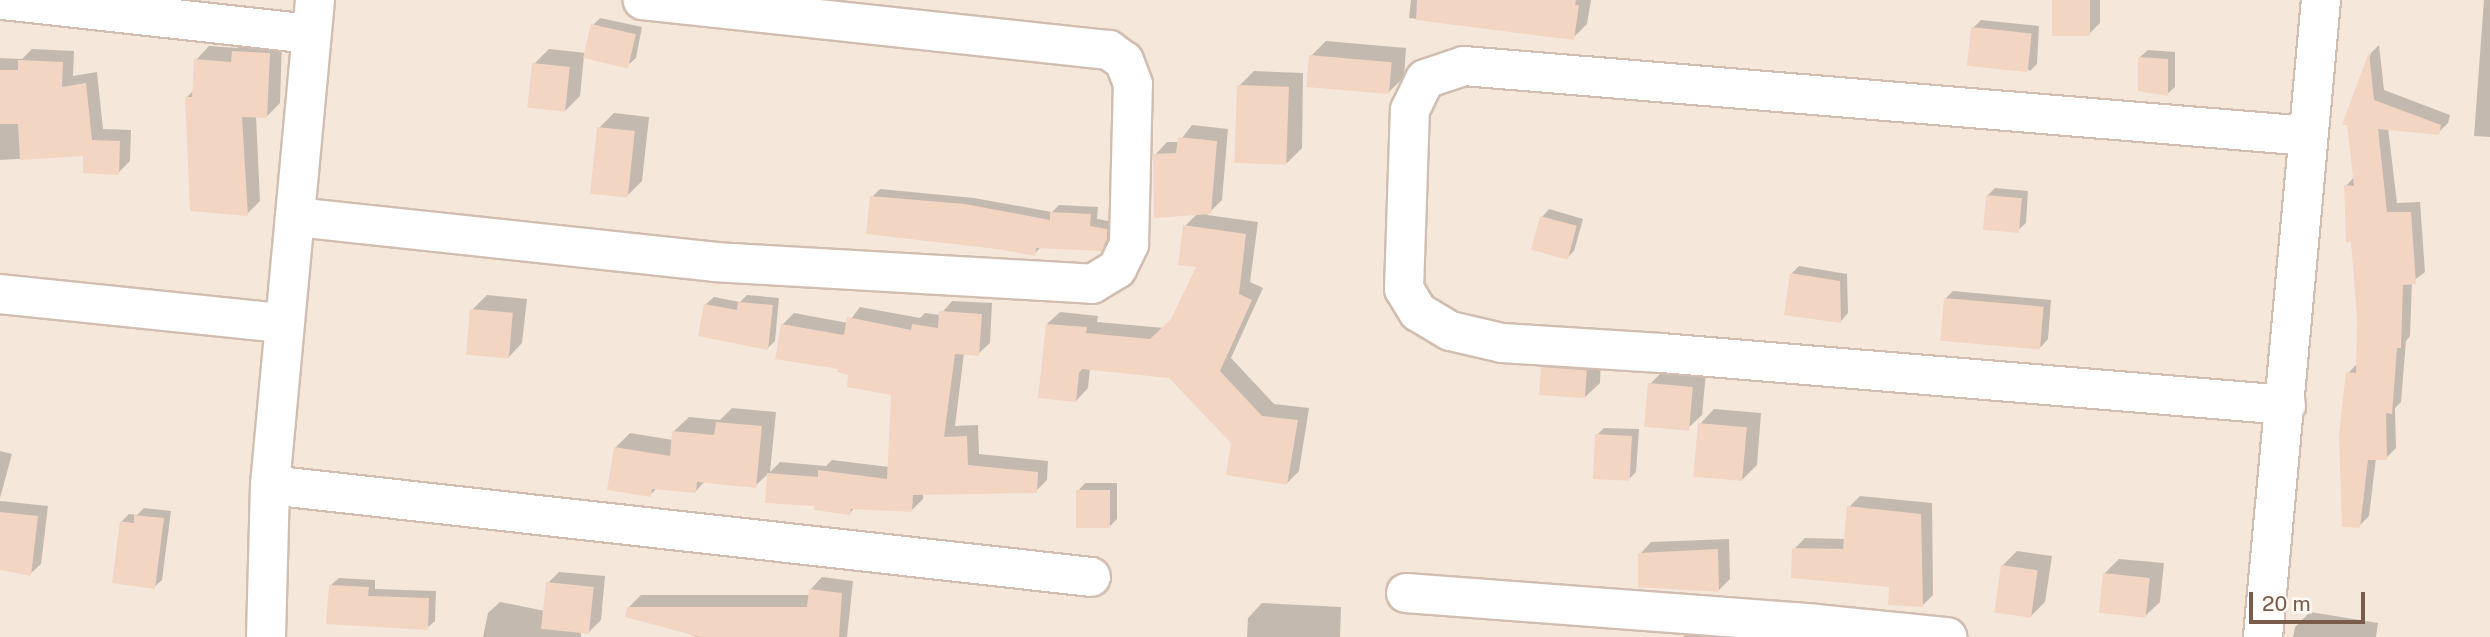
<!DOCTYPE html>
<html>
<head>
<meta charset="utf-8">
<style>
  body { margin:0 }
  #map { position:relative; width:2490px; height:637px; overflow:hidden; background:#fdf6ec; font-family:"Public Sans",sans-serif }
  div>[style] { position:absolute }
  .residential>* { inset:0; background:#f5e8da; transform-origin:0 0 }
  .shadow>* { inset:0; background:#0003 }
  .building>* { inset:0; background:#f3d5c3; transform-origin:0 0 }
  .roads { filter:drop-shadow(2px 0 #d1beb0) drop-shadow(-2px 0 #d1beb0) drop-shadow(0 2px #d1beb0) drop-shadow(0 -2px #d1beb0) }
  .minor>* { height:38px; margin:-19px; padding:0 19px; transform-origin:19px; border-radius:19px; background:#fff }
  span { translate:-50% -50%; white-space:nowrap; text-align:center; line-height:1.15; -webkit-text-stroke:5px #fffaf3; paint-order:stroke }
  .scale { position:absolute; left:2249px; top:592px; width:116px; height:32px; box-sizing:border-box; border:4px solid #7a5c4d; border-top:0; padding-left:9px; font-size:21px; line-height:24px; white-space:nowrap; color:#7a5c4d; -webkit-text-stroke:5px #fffaf3; paint-order:stroke }
</style>
</head>
<body>
<div id="map">
  <div class="residential">
    <i style="left:0;top:0;width:2490px;height:637px"></i>
  </div>
  <div class="shadow">
    <i style="clip-path:polygon(1411px 0,1591px 0,1587px 24px,1573px 38px,1409px 18px)"></i>
    <i style="clip-path:polygon(2053px 0,2100px 0,2100px 23px,2089px 34px)"></i>
    <i style="clip-path:polygon(2484px 0,2490px 0,2490px 137px,2474px 136px)"></i>
    <i style="clip-path:polygon(600px 18px,642px 27px,636px 58px,628px 65px,584px 56px,580px 96px,565px 111px,534px 64px,549px 49px,587px 53px,593px 25px)"></i>
    <i style="clip-path:polygon(1981px 20px,2039px 26px,2037px 64px,2030px 71px,1973px 28px)"></i>
    <i style="clip-path:polygon(247px 38px,282px 40px,280px 103px,266px 117px,256px 116px,260px 201px,247px 214px,186px 98px,195px 89px,196px 60px,209px 46px,237px 48px)"></i>
    <i style="clip-path:polygon(1326px 41px,1406px 48px,1404px 77px,1389px 92px,1311px 56px)"></i>
    <i style="clip-path:polygon(2379px 45px,2384px 90px,2450px 115px,2448px 123px,2438px 133px,2388px 128px,2397px 203px,2420px 202px,2425px 272px,2412px 282px,2410px 336px,2406px 341px,2401px 402px,2395px 408px,2396px 448px,2386px 458px,2376px 458px,2369px 516px,2359px 526px,2348px 373px,2358px 363px,2359px 318px,2346px 186px,2354px 177px,2348px 124px,2344px 123px,2371px 53px)"></i>
    <i style="clip-path:polygon(32px 49px,74px 51px,73px 76px,97px 72px,103px 129px,131px 130px,130px 161px,118px 173px,85px 155px,0 160px,0 58px,22px 59px)"></i>
    <i style="clip-path:polygon(2148px 50px,2175px 52px,2175px 87px,2167px 94px,2140px 57px)"></i>
    <i style="clip-path:polygon(1254px 71px,1303px 73px,1302px 148px,1287px 163px,1239px 86px)"></i>
    <i style="clip-path:polygon(614px 113px,649px 117px,642px 181px,627px 196px,599px 128px)"></i>
    <i style="clip-path:polygon(1192px 125px,1228px 129px,1222px 200px,1207px 215px,1258px 222px,1250px 282px,1263px 288px,1231px 358px,1274px 404px,1309px 408px,1299px 471px,1287px 483px,1233px 443px,1170px 376px,1090px 368px,1088px 388px,1076px 401px,1047px 324px,1060px 312px,1098px 316px,1097px 322px,1164px 328px,1173px 319px,1198px 266px,1185px 226px,1198px 213px,1155px 155px,1167px 142px,1179px 142px)"></i>
    <i style="clip-path:polygon(1995px 188px,2028px 191px,2026px 223px,2018px 230px,1987px 196px)"></i>
    <i style="clip-path:polygon(880px 189px,974px 198px,1052px 212px,1059px 205px,1098px 207px,1097px 219px,1114px 222px,1108px 242px,1101px 249px,1042px 246px,1034px 254px,872px 197px)"></i>
    <i style="clip-path:polygon(1549px 209px,1583px 219px,1574px 251px,1566px 259px,1542px 217px)"></i>
    <i style="clip-path:polygon(1799px 266px,1847px 274px,1848px 313px,1841px 321px,1791px 274px)"></i>
    <i style="clip-path:polygon(1953px 291px,2051px 300px,2048px 339px,2041px 347px,1945px 299px)"></i>
    <i style="clip-path:polygon(487px 295px,527px 299px,522px 343px,508px 358px,472px 310px)"></i>
    <i style="clip-path:polygon(747px 295px,779px 298px,775px 341px,768px 348px,700px 335px,706px 304px,714px 297px,740px 302px)"></i>
    <i style="clip-path:polygon(952px 301px,992px 303px,990px 343px,978px 354px,964px 353px,955px 426px,978px 425px,979px 454px,1048px 461px,1047px 480px,1036px 491px,923px 493px,923px 499px,911px 511px,855px 507px,850px 513px,816px 504px,767px 501px,769px 473px,755px 486px,705px 481px,695px 492px,658px 487px,650px 495px,615px 448px,630px 433px,673px 440px,674px 431px,689px 417px,720px 420px,732px 408px,776px 412px,770px 472px,780px 462px,826px 466px,832px 460px,889px 467px,893px 393px,840px 368px,782px 325px,794px 313px,848px 323px,860px 307px,920px 318px,925px 313px,940px 315px)"></i>
    <i style="clip-path:polygon(1557px 353px,1601px 356px,1600px 383px,1585px 397px,1542px 368px)"></i>
    <i style="clip-path:polygon(1665px 369px,1706px 373px,1702px 415px,1687px 429px,1650px 384px)"></i>
    <i style="clip-path:polygon(1714px 409px,1761px 413px,1757px 465px,1742px 480px,1700px 424px)"></i>
    <i style="clip-path:polygon(1604px 428px,1639px 429px,1636px 472px,1629px 479px,1597px 435px)"></i>
    <i style="clip-path:polygon(0 451px,12px 454px,0 498px)"></i>
    <i style="clip-path:polygon(1085px 483px,1117px 483px,1117px 519px,1109px 527px,1078px 491px)"></i>
    <i style="clip-path:polygon(1860px 496px,1932px 503px,1933px 595px,1922px 606px,1891px 585px,1794px 549px,1805px 538px,1846px 539px,1849px 507px)"></i>
    <i style="clip-path:polygon(0 501px,48px 506px,41px 564px,30px 574px,0 568px)"></i>
    <i style="clip-path:polygon(144px 508px,171px 511px,162px 580px,154px 587px,121px 522px,129px 514px,137px 515px)"></i>
    <i style="clip-path:polygon(1729px 539px,1730px 579px,1719px 590px,1640px 554px,1651px 542px)"></i>
    <i style="clip-path:polygon(2017px 551px,2052px 556px,2045px 602px,2031px 616px,2002px 566px)"></i>
    <i style="clip-path:polygon(2119px 559px,2164px 563px,2160px 602px,2145px 616px,2104px 574px)"></i>
    <i style="clip-path:polygon(559px 572px,605px 576px,601px 620px,589px 632px,581px 631px,581px 637px,483px 637px,488px 613px,500px 602px,545px 611px,548px 583px)"></i>
    <i style="clip-path:polygon(822px 577px,853px 581px,847px 637px,697px 637px,628px 608px,641px 595px,810px 595px,810px 590px)"></i>
    <i style="clip-path:polygon(339px 578px,375px 580px,375px 589px,436px 591px,435px 621px,427px 628px,331px 585px)"></i>
    <i style="clip-path:polygon(1262px 603px,1341px 607px,1340px 637px,1247px 637px,1248px 618px)"></i>
    <i style="clip-path:polygon(2310px 612px,2378px 623px,2376px 637px,2293px 637px,2295px 627px)"></i>
    <i style="clip-path:polygon(1685px 635px,1718px 637px,1683px 637px)"></i>
  </div>
  <div class="building">
    <i style="clip-path:polygon(1417px 0,1576px 0,1575px 5px,1579px 5px,1574px 40px,1416px 20px)"></i>
    <i style="left:2052px;top:0;width:38px;height:36px"></i>
    <i style="left:591px;top:24px;width:46px;height:35px;rotate:13deg"></i>
    <i style="left:1971px;top:27px;width:61px;height:39px;rotate:6deg"></i>
    <i style="clip-path:polygon(232px 51px,270px 53px,267px 118px,242px 117px,248px 216px,190px 211px,185px 97px,192px 97px,194px 59px,231px 62px)"></i>
    <i style="clip-path:polygon(2369px 52px,2374px 100px,2441px 125px,2439px 135px,2378px 129px,2387px 212px,2411px 212px,2416px 284px,2403px 285px,2401px 348px,2397px 348px,2392px 414px,2386px 413px,2387px 460px,2368px 460px,2360px 528px,2342px 527px,2339px 434px,2346px 372px,2356px 373px,2357px 318px,2351px 242px,2346px 242px,2344px 185px,2354px 186px,2347px 125px,2342px 125px)"></i>
    <i style="left:1309px;top:55px;width:83px;height:32px;rotate:5deg"></i>
    <i style="clip-path:polygon(2138px 57px,2168px 59px,2168px 96px,2138px 91px)"></i>
    <i style="clip-path:polygon(18px 60px,63px 62px,62px 87px,86px 83px,92px 140px,120px 141px,119px 175px,83px 173px,83px 156px,20px 160px,18px 124px,0 124px,0 70px,18px 70px)"></i>
    <i style="left:532px;top:63px;width:38px;height:45px;rotate:6deg"></i>
    <i style="left:1237px;top:85px;width:52px;height:78px;rotate:2deg"></i>
    <i style="left:597px;top:127px;width:38px;height:67px;rotate:6deg"></i>
    <i style="clip-path:polygon(1178px 137px,1217px 141px,1211px 214px,1154px 218px,1153px 154px,1176px 153px)"></i>
    <i style="left:1986px;top:195px;width:36px;height:35px;rotate:5deg"></i>
    <i style="clip-path:polygon(870px 196px,965px 204px,1050px 220px,1050px 212px,1091px 214px,1090px 226px,1107px 229px,1107px 239px,1101px 251px,1036px 248px,1035px 256px,997px 249px,866px 234px)"></i>
    <i style="left:1540px;top:216px;width:38px;height:35px;rotate:15deg"></i>
    <i style="clip-path:polygon(1183px 225px,1246px 234px,1239px 294px,1252px 300px,1220px 371px,1262px 416px,1298px 420px,1287px 485px,1226px 475px,1231px 443px,1169px 378px,1082px 369px,1079px 373px,1076px 402px,1038px 398px,1046px 324px,1087px 327px,1086px 333px,1150px 339px,1171px 319px,1196px 267px,1178px 265px)"></i>
    <i style="clip-path:polygon(1790px 273px,1840px 281px,1841px 323px,1784px 315px)"></i>
    <i style="left:1944px;top:298px;width:100px;height:43px;rotate:5deg"></i>
    <i style="clip-path:polygon(738px 302px,773px 305px,768px 350px,698px 336px,704px 304px,737px 310px)"></i>
    <i style="left:470px;top:309px;width:43px;height:46px;rotate:5deg"></i>
    <i style="clip-path:polygon(939px 311px,982px 314px,979px 356px,955px 354px,944px 437px,967px 436px,968px 465px,1038px 472px,1037px 493px,913px 495px,912px 512px,851px 509px,850px 515px,814px 510px,814px 506px,765px 503px,767px 473px,818px 477px,818px 470px,887px 479px,891px 395px,847px 387px,848px 375px,837px 372px,838px 369px,775px 359px,781px 324px,844px 335px,847px 317px,911px 330px,912px 324px,938px 328px)"></i>
    <i style="left:1541px;top:367px;width:46px;height:28px;rotate:4deg"></i>
    <i style="left:1648px;top:383px;width:45px;height:44px;rotate:5deg"></i>
    <i style="clip-path:polygon(716px 422px,762px 426px,756px 488px,697px 482px,696px 493px,652px 489px,651px 497px,607px 490px,614px 447px,670px 456px,672px 431px,714px 435px)"></i>
    <i style="left:1698px;top:423px;width:49px;height:54px;rotate:5deg"></i>
    <i style="left:1595px;top:434px;width:37px;height:45px;rotate:3deg"></i>
    <i style="left:1076px;top:490px;width:34px;height:38px"></i>
    <i style="clip-path:polygon(1847px 506px,1921px 514px,1923px 607px,1888px 605px,1889px 587px,1791px 578px,1792px 548px,1843px 549px)"></i>
    <i style="clip-path:polygon(0 512px,38px 516px,31px 576px,0 570px)"></i>
    <i style="clip-path:polygon(134px 515px,164px 518px,155px 589px,112px 583px,120px 521px,134px 523px)"></i>
    <i style="clip-path:polygon(1718px 549px,1719px 592px,1638px 587px,1638px 553px)"></i>
    <i style="left:2001px;top:565px;width:37px;height:48px;rotate:8deg"></i>
    <i style="left:2103px;top:573px;width:47px;height:40px;rotate:6deg"></i>
    <i style="left:546px;top:582px;width:48px;height:47px;rotate:6deg"></i>
    <i style="clip-path:polygon(329px 585px,369px 587px,368px 596px,429px 598px,428px 630px,326px 624px)"></i>
    <i style="clip-path:polygon(809px 589px,842px 593px,839px 637px,700px 637px,625px 617px,627px 607px,807px 607px)"></i>
  </div>
  <div class="roads">
    <div class="minor">
      <i style="left:3px;top:0;width:310px;rotate:6.3deg"></i>
      <i style="left:295px;top:217px;width:421px;rotate:6.1deg"></i>
      <i style="left:714px;top:262px;width:379px;rotate:3.3deg"></i>
      <i style="left:1092px;top:284px;width:29px;rotate:-31deg"></i>
      <i style="left:1117px;top:269px;width:28px;rotate:-64deg"></i>
      <i style="left:1129px;top:244px;width:160px;rotate:-88.6deg"></i>
      <i style="left:1133px;top:84px;width:25px;rotate:-111deg"></i>
      <i style="left:1124px;top:61px;width:19px;rotate:-144deg"></i>
      <i style="left:1109px;top:50px;width:469px;rotate:-173.9deg"></i>
      <i style="left:0;top:294px;width:284px;rotate:5.9deg"></i>
      <i style="left:2286px;top:405px;width:627px;rotate:-175.24deg"></i>
      <i style="left:1661px;top:353px;width:159px;rotate:-176.4deg"></i>
      <i style="left:1502px;top:343px;width:53px;rotate:-167deg"></i>
      <i style="left:1450px;top:331px;width:37px;rotate:-149deg"></i>
      <i style="left:1418px;top:312px;width:27px;rotate:-121deg"></i>
      <i style="left:1404px;top:289px;width:179px;rotate:-88.1deg"></i>
      <i style="left:1410px;top:110px;width:34px;rotate:-64deg"></i>
      <i style="left:1425px;top:79px;width:41px;rotate:-18.4deg"></i>
      <i style="left:1464px;top:66px;width:847px;rotate:4.74deg"></i>
      <i style="left:270px;top:485px;width:826px;rotate:6.39deg"></i>
      <i style="left:1406px;top:593px;width:411px;rotate:4.3deg"></i>
      <i style="left:1816px;top:624px;width:132px;rotate:5.7deg"></i>
      <i style="left:266px;top:637px;width:152px;rotate:-88.5deg"></i>
      <i style="left:270px;top:485px;width:487px;rotate:-84.7deg"></i>
      <i style="left:2263px;top:637px;width:640px;rotate:-84.8deg"></i>
    </div>
  </div>
  <div class="scale">20 m</div>
</div>
</body>
</html>
